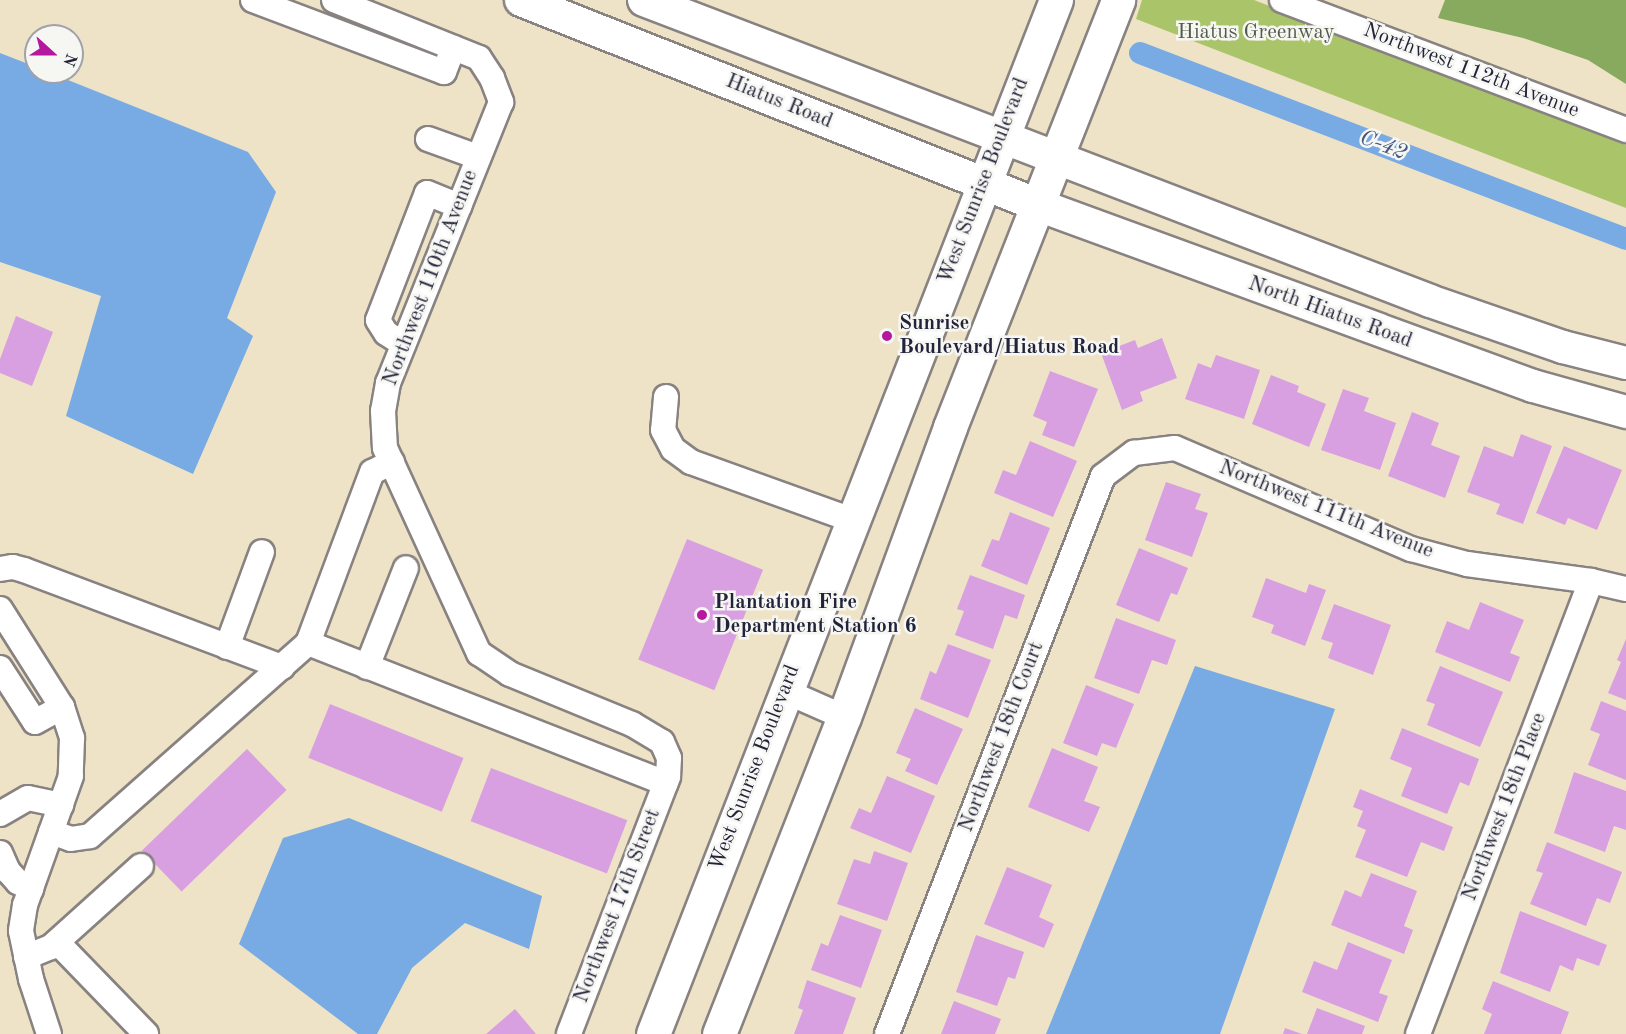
<!DOCTYPE html>
<html>
<head>
<meta charset="utf-8">
<style>
  body { margin:0 }
  #map { position:relative; width:1626px; height:1034px; overflow:hidden; background:#eee3c7; font-family:"Old Standard TT",serif }
  div>[style] { position:absolute }
  .green>* { inset:0; background:#aac46a }
  .forest>* { inset:0; background:#87aa5e }
  .water>* { inset:0; background:#78aae3 }
  .canal>* { height:22px; margin:-11px; padding:0 11px; transform-origin:11px; border-radius:11px; background:#78aae3 }
  .building>* { inset:0; background:#d8a0e0; transform-origin:0 0 }
  .roads { filter:drop-shadow(2px 0 #888281) drop-shadow(-2px 0 #888281) drop-shadow(0 2px #888281) drop-shadow(0 -2px #888281) }
  .minor>* { height:24px; margin:-12px; padding:0 12px; transform-origin:12px; border-radius:12px; background:#fff }
  .major>* { height:32px; margin:-16px; padding:0 16px; transform-origin:16px; border-radius:16px; background:#fff }
  .highway>* { height:33px; margin:-16.5px; padding:0 16.5px; transform-origin:16.5px; border-radius:16.5px; background:#fff }
  .dots>* { width:16px; height:16px; translate:-50% -50%; box-sizing:border-box; border:3px solid #f6f6f2; border-radius:50% }
  span { translate:-50% -50%; white-space:nowrap; text-align:center; line-height:1.15; -webkit-text-stroke:5px #f6f6f2; paint-order:stroke }
  .park-label { font-size:21px; color:#525b4b }
  .street-label { font-size:21px; color:#22223b }
  .poi-label { font-size:21px; color:#22223b; font-weight:700 }
  .left { translate:0 -50%; text-align:left }
  .water-label { font-size:22px; color:#44587e; font-style:italic }
  .north { position:absolute; left:24px; top:24px; width:60px; height:60px; box-sizing:border-box; background:#f6f6f2; border:2px solid #a1a1a9; border-radius:50%; rotate:111deg; font-size:16px; font-weight:700; line-height:24px; text-align:center; color:#22223b }
  .north::after { content:''; display:block; margin:auto; width:21px; height:27px; background:#b5179e; clip-path:polygon(50% 0,100% 100%,50% 72%,0 100%) }
</style>
</head>
<body>
<div id="map">
  <div class="green">
    <i style="clip-path:polygon(1142px 0,1254px 0,1626px 145px,1626px 208px,1136px 19px)"></i>
  </div>
  <div class="forest">
    <i style="clip-path:polygon(1445px 0,1626px 0,1626px 84px,1588px 60px,1523px 38px,1438px 18px)"></i>
  </div>
  <div class="water">
    <i style="clip-path:polygon(0 53px,36px 67px,36px 72px,48px 72px,248px 152px,276px 192px,227px 318px,253px 336px,193px 474px,66px 416px,101px 296px,0 262px)"></i>
    <i style="clip-path:polygon(1195px 666px,1335px 709px,1220px 1034px,1046px 1034px)"></i>
    <i style="clip-path:polygon(349px 818px,542px 896px,529px 949px,465px 923px,412px 968px,377px 1034px,358px 1034px,239px 944px,283px 838px)"></i>
  </div>
  <div class="canal">
    <i style="left:1140px;top:53px;width:520px;rotate:20.94deg"></i>
  </div>
  <div class="building">
    <i style="clip-path:polygon(16px 316px,53px 332px,32px 386px,0 373px,0 359px)"></i>
    <i style="clip-path:polygon(1162px 338px,1177px 378px,1140px 392px,1143px 401px,1122px 410px,1101px 353px,1135px 340px,1138px 348px)"></i>
    <i style="clip-path:polygon(1216px 355px,1260px 370px,1244px 419px,1185px 399px,1198px 363px,1211px 368px)"></i>
    <i style="clip-path:polygon(1050px 371px,1098px 389px,1074px 447px,1042px 435px,1047px 422px,1033px 416px)"></i>
    <i style="clip-path:polygon(1271px 375px,1299px 386px,1297px 392px,1326px 404px,1309px 447px,1252px 424px)"></i>
    <i style="clip-path:polygon(1343px 389px,1369px 398px,1364px 411px,1396px 423px,1380px 470px,1321px 450px)"></i>
    <i style="clip-path:polygon(1412px 412px,1439px 423px,1431px 445px,1460px 456px,1445px 498px,1388px 476px)"></i>
    <i style="clip-path:polygon(1521px 434px,1552px 446px,1523px 524px,1496px 514px,1500px 504px,1467px 492px,1484px 446px,1513px 457px)"></i>
    <i style="clip-path:polygon(1030px 441px,1077px 461px,1053px 517px,994px 493px,1003px 470px,1016px 475px)"></i>
    <i style="clip-path:polygon(1564px 446px,1622px 470px,1597px 530px,1568px 518px,1565px 525px,1536px 513px)"></i>
    <i style="clip-path:polygon(1166px 482px,1201px 494px,1195px 509px,1208px 513px,1192px 557px,1145px 540px)"></i>
    <i style="clip-path:polygon(1010px 512px,1050px 528px,1027px 585px,981px 566px,992px 539px,999px 541px)"></i>
    <i style="left:687px;top:539px;width:82px;height:130px;rotate:22deg"></i>
    <i style="clip-path:polygon(1139px 548px,1188px 568px,1177px 595px,1171px 593px,1159px 622px,1116px 605px)"></i>
    <i style="clip-path:polygon(970px 575px,1025px 595px,1017px 619px,1005px 615px,993px 649px,955px 635px,964px 611px,957px 609px)"></i>
    <i style="clip-path:polygon(1266px 578px,1306px 593px,1309px 584px,1326px 590px,1305px 646px,1271px 633px,1274px 625px,1252px 617px)"></i>
    <i style="clip-path:polygon(1480px 602px,1524px 620px,1510px 653px,1520px 657px,1510px 682px,1435px 652px,1447px 621px,1469px 630px)"></i>
    <i style="clip-path:polygon(1334px 604px,1391px 625px,1373px 675px,1328px 658px,1333px 643px,1321px 639px)"></i>
    <i style="clip-path:polygon(1116px 618px,1176px 640px,1167px 665px,1152px 660px,1139px 694px,1094px 678px)"></i>
    <i style="clip-path:polygon(1626px 639px,1626px 700px,1608px 693px,1621px 662px,1617px 660px)"></i>
    <i style="clip-path:polygon(948px 644px,991px 660px,968px 718px,920px 699px,930px 671px,936px 674px)"></i>
    <i style="clip-path:polygon(1440px 666px,1503px 692px,1480px 747px,1427px 725px,1435px 704px,1426px 701px)"></i>
    <i style="clip-path:polygon(1086px 685px,1134px 704px,1116px 748px,1102px 743px,1097px 756px,1063px 743px)"></i>
    <i style="clip-path:polygon(1601px 701px,1626px 711px,1626px 780px,1588px 765px,1600px 734px,1590px 730px)"></i>
    <i style="left:330px;top:704px;width:144px;height:58px;rotate:22deg"></i>
    <i style="clip-path:polygon(915px 708px,963px 729px,937px 785px,905px 771px,911px 759px,896px 753px)"></i>
    <i style="clip-path:polygon(1402px 728px,1479px 759px,1469px 786px,1460px 782px,1447px 814px,1401px 796px,1412px 768px,1390px 759px)"></i>
    <i style="clip-path:polygon(1052px 748px,1098px 767px,1084px 801px,1100px 807px,1089px 832px,1028px 807px)"></i>
    <i style="left:247px;top:749px;width:57px;height:146px;rotate:46deg"></i>
    <i style="left:491px;top:768px;width:146px;height:57px;rotate:21deg"></i>
    <i style="clip-path:polygon(1574px 772px,1626px 791px,1626px 830px,1614px 826px,1605px 852px,1554px 833px)"></i>
    <i style="clip-path:polygon(887px 776px,935px 796px,911px 853px,850px 828px,859px 808px,871px 813px)"></i>
    <i style="clip-path:polygon(1360px 789px,1453px 827px,1444px 851px,1421px 842px,1407px 877px,1355px 857px,1366px 830px,1357px 826px,1363px 811px,1353px 807px)"></i>
    <i style="clip-path:polygon(1547px 842px,1622px 872px,1610px 903px,1597px 898px,1586px 926px,1530px 904px,1543px 873px,1536px 871px)"></i>
    <i style="clip-path:polygon(874px 851px,908px 863px,887px 921px,837px 904px,854px 859px,870px 864px)"></i>
    <i style="clip-path:polygon(1007px 867px,1052px 885px,1039px 917px,1054px 924px,1044px 948px,984px 924px)"></i>
    <i style="clip-path:polygon(1371px 873px,1417px 891px,1404px 926px,1413px 930px,1404px 954px,1331px 925px,1345px 890px,1361px 897px)"></i>
    <i style="clip-path:polygon(1520px 911px,1607px 945px,1599px 966px,1577px 958px,1573px 971px,1560px 965px,1550px 992px,1500px 973px)"></i>
    <i style="clip-path:polygon(840px 915px,882px 930px,861px 988px,811px 970px,821px 943px,828px 946px)"></i>
    <i style="clip-path:polygon(976px 935px,1024px 952px,1015px 979px,1008px 977px,997px 1006px,956px 992px)"></i>
    <i style="clip-path:polygon(1348px 942px,1392px 960px,1379px 993px,1388px 996px,1378px 1022px,1302px 992px,1314px 961px,1337px 970px)"></i>
    <i style="clip-path:polygon(807px 980px,856px 998px,843px 1034px,794px 1034px,803px 1010px,798px 1008px)"></i>
    <i style="clip-path:polygon(1493px 981px,1569px 1012px,1561px 1034px,1484px 1034px,1492px 1014px,1482px 1009px)"></i>
    <i style="clip-path:polygon(954px 1001px,1001px 1019px,995px 1034px,941px 1034px)"></i>
    <i style="clip-path:polygon(1317px 1008px,1365px 1026px,1362px 1034px,1307px 1034px)"></i>
    <i style="clip-path:polygon(515px 1009px,536px 1034px,486px 1034px)"></i>
    <i style="clip-path:polygon(1285px 1028px,1302px 1034px,1283px 1034px)"></i>
  </div>
  <div class="roads">
    <div class="minor">
      <i style="left:253px;top:0;width:204px;rotate:20.7deg"></i>
      <i style="left:444px;top:72px;width:26px;rotate:-69deg"></i>
      <i style="left:334px;top:0;width:156px;rotate:21.8deg"></i>
      <i style="left:479px;top:58px;width:24px;rotate:57deg"></i>
      <i style="left:492px;top:78px;width:26px;rotate:69deg"></i>
      <i style="left:501px;top:102px;width:303px;rotate:111.9deg"></i>
      <i style="left:388px;top:383px;width:28px;rotate:100deg"></i>
      <i style="left:383px;top:411px;width:37px;rotate:87deg"></i>
      <i style="left:385px;top:448px;width:226px;rotate:65.4deg"></i>
      <i style="left:479px;top:653px;width:37px;rotate:34deg"></i>
      <i style="left:510px;top:674px;width:132px;rotate:22.3deg"></i>
      <i style="left:632px;top:724px;width:35px;rotate:31deg"></i>
      <i style="left:662px;top:742px;width:17px;rotate:66deg"></i>
      <i style="left:669px;top:758px;width:19px;rotate:93deg"></i>
      <i style="left:668px;top:777px;width:275px;rotate:111.1deg"></i>
      <i style="left:1282px;top:0;width:368px;rotate:20.7deg"></i>
      <i style="left:428px;top:139px;width:53px;rotate:19.8deg"></i>
      <i style="left:403px;top:344px;width:20px;rotate:-147deg"></i>
      <i style="left:386px;top:333px;width:15px;rotate:-122deg"></i>
      <i style="left:378px;top:320px;width:136px;rotate:-68.9deg"></i>
      <i style="left:427px;top:193px;width:35px;rotate:22deg"></i>
      <i style="left:666px;top:397px;width:33px;rotate:95deg"></i>
      <i style="left:663px;top:430px;width:21px;rotate:62deg"></i>
      <i style="left:673px;top:449px;width:22px;rotate:36deg"></i>
      <i style="left:691px;top:462px;width:171px;rotate:19.8deg"></i>
      <i style="left:392px;top:462px;width:22px;rotate:153deg"></i>
      <i style="left:372px;top:472px;width:183px;rotate:110.5deg"></i>
      <i style="left:308px;top:643px;width:384px;rotate:21.4deg"></i>
      <i style="left:0;top:569px;width:13px;rotate:-9deg"></i>
      <i style="left:13px;top:567px;width:11px;rotate:15deg"></i>
      <i style="left:24px;top:570px;width:276px;rotate:20.6deg"></i>
      <i style="left:0;top:609px;width:116px;rotate:57.7deg"></i>
      <i style="left:62px;top:707px;width:33px;rotate:72deg"></i>
      <i style="left:72px;top:738px;width:38px;rotate:92deg"></i>
      <i style="left:71px;top:776px;width:137px;rotate:109.6deg"></i>
      <i style="left:25px;top:905px;width:26px;rotate:99deg"></i>
      <i style="left:21px;top:931px;width:49px;rotate:78.2deg"></i>
      <i style="left:31px;top:979px;width:58px;rotate:71.9deg"></i>
      <i style="left:227px;top:647px;width:101px;rotate:-69.8deg"></i>
      <i style="left:367px;top:667px;width:106px;rotate:-68.5deg"></i>
      <i style="left:0;top:668px;width:64px;rotate:57.1deg"></i>
      <i style="left:35px;top:722px;width:31px;rotate:-29deg"></i>
      <i style="left:785px;top:691px;width:64px;rotate:23.8deg"></i>
      <i style="left:0;top:814px;width:32px;rotate:-30deg"></i>
      <i style="left:28px;top:798px;width:34px;rotate:12deg"></i>
      <i style="left:51px;top:832px;width:21px;rotate:19deg"></i>
      <i style="left:71px;top:839px;width:19px;rotate:-9deg"></i>
      <i style="left:90px;top:836px;width:291px;rotate:-41.5deg"></i>
      <i style="left:0;top:853px;width:20px;rotate:66deg"></i>
      <i style="left:8px;top:871px;width:15px;rotate:48deg"></i>
      <i style="left:18px;top:882px;width:15px;rotate:28deg"></i>
      <i style="left:57px;top:942px;width:128px;rotate:45.9deg"></i>
      <i style="left:26px;top:957px;width:27px;rotate:-22deg"></i>
      <i style="left:51px;top:947px;width:121px;rotate:-42deg"></i>
      <i style="left:887px;top:1034px;width:598px;rotate:-68.84deg"></i>
      <i style="left:1103px;top:476px;width:39px;rotate:-37deg"></i>
      <i style="left:1134px;top:453px;width:41px;rotate:-7deg"></i>
      <i style="left:1175px;top:448px;width:257px;rotate:23.2deg"></i>
      <i style="left:1411px;top:549px;width:58px;rotate:15deg"></i>
      <i style="left:1467px;top:564px;width:125px;rotate:7.8deg"></i>
      <i style="left:1591px;top:581px;width:36px;rotate:13deg"></i>
      <i style="left:1418px;top:1034px;width:485px;rotate:-69.1deg"></i>
    </div>
    <div class="major">
      <i style="left:521px;top:0;width:556px;rotate:21.63deg"></i>
      <i style="left:1038px;top:205px;width:527px;rotate:20.09deg"></i>
      <i style="left:1533px;top:386px;width:97px;rotate:15.6deg"></i>
      <i style="left:644px;top:0;width:842px;rotate:20.95deg"></i>
      <i style="left:1430px;top:301px;width:141px;rotate:19.1deg"></i>
      <i style="left:1563px;top:347px;width:65px;rotate:14.3deg"></i>
    </div>
    <div class="highway">
      <i style="left:653px;top:1034px;width:1110px;rotate:-68.71deg"></i>
      <i style="left:719px;top:1034px;width:341px;rotate:-68.5deg"></i>
      <i style="left:844px;top:717px;width:309px;rotate:-69.9deg"></i>
      <i style="left:950px;top:427px;width:459px;rotate:-68.5deg"></i>
    </div>
  </div>
  <div class="dots">
    <i style="left:887px;top:336px;background:#b5179e"></i>
    <i style="left:702px;top:615px;background:#b5179e"></i>
  </div>
  <div class="park-label">
    <span style="left:1256px;top:33px">Hiatus Greenway</span>
  </div>
  <div class="street-label">
    <span style="left:1471px;top:71px;rotate:21deg">Northwest 112th Avenue</span>
    <span style="left:779px;top:102px;rotate:22deg">Hiatus Road</span>
    <span style="left:984px;top:181px;rotate:-69deg">West Sunrise Boulevard</span>
    <span style="left:431px;top:278px;rotate:-69deg">Northwest 110th Avenue</span>
    <span style="left:1330px;top:313px;rotate:20deg">North Hiatus Road</span>
    <span style="left:1326px;top:510px;rotate:22deg">Northwest 111th Avenue</span>
    <span style="left:1002px;top:737px;rotate:-69deg">Northwest 18th Court</span>
    <span style="left:755px;top:768px;rotate:-69deg">West Sunrise Boulevard</span>
    <span style="left:1505px;top:807px;rotate:-69deg">Northwest 18th Place</span>
    <span style="left:618px;top:906px;rotate:-69deg">Northwest 17th Street</span>
  </div>
  <div class="poi-label">
    <span class="left" style="left:899px;top:336px">Sunrise<br>Boulevard/Hiatus Road</span>
    <span class="left" style="left:714px;top:615px">Plantation Fire<br>Department Station 6</span>
  </div>
  <div class="water-label">
    <span style="left:1383px;top:146px;rotate:21deg">C-42</span>
  </div>
  <div class="north">N</div>
</div>
</body>
</html>
